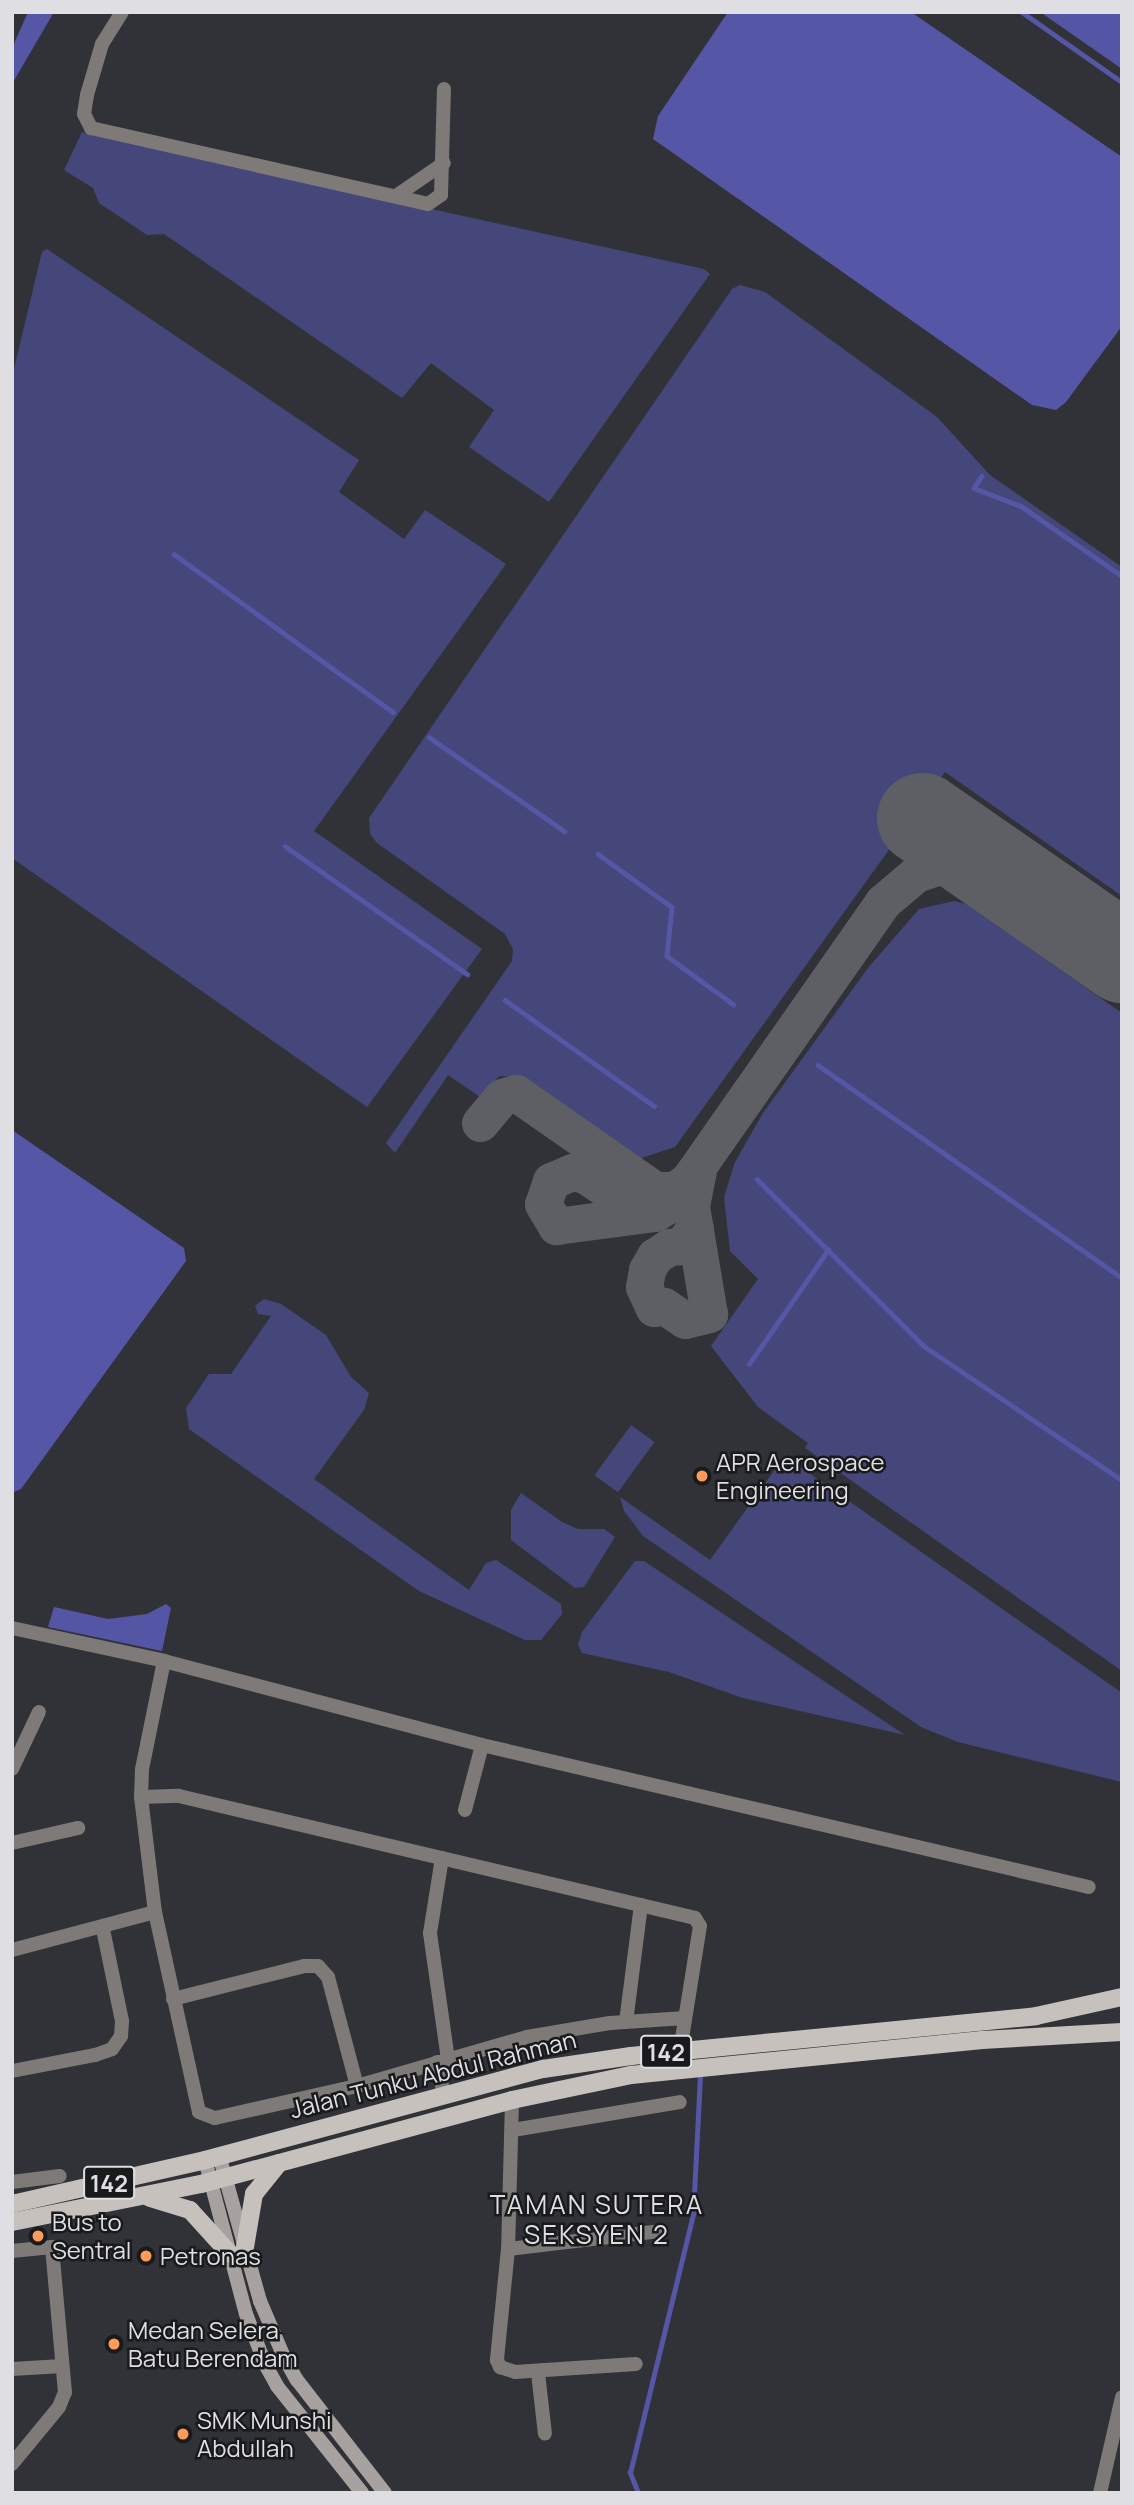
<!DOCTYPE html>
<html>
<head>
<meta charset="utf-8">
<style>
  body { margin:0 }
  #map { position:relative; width:1134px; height:2505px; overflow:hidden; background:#313237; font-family:Manrope,sans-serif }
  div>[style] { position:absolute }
  .green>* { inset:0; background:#45477b; transform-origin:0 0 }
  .forest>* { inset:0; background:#5455a5 }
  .water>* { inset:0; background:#5556a6 }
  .stream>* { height:4.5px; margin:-2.25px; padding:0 2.25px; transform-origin:2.25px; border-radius:2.25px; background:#5556a6 }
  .taxiway>* { height:37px; margin:-18.5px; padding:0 18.5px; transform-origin:18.5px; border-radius:18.5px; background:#5e5f64 }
  .runway>* { height:91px; margin:-45.5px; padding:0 45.5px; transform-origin:45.5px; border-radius:45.5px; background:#5e5f64 }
  .minor>* { height:14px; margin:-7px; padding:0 7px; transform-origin:7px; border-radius:7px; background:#7d7a78 }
  .secondary>* { height:14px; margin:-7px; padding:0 7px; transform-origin:7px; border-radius:7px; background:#a7a29f }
  .primary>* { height:18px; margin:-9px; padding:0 9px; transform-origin:9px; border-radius:9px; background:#c7c1bd }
  .dots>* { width:19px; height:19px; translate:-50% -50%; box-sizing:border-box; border:4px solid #191a1c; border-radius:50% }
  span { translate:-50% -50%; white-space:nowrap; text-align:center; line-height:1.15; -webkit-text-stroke:5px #191a1c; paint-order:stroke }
  .shield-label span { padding:2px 5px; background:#191a1c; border:2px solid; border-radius:5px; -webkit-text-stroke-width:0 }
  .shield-label { font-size:23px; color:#dfdfe3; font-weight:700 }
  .poi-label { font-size:24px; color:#dfdfe3 }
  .left { translate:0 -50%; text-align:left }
  .street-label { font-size:24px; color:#dfdfe3 }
  .neighbourhood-label { font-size:26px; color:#dfdfe3; letter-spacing:2px }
  .frame { position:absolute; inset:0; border:14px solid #dfdfe3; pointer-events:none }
</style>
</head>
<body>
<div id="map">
  <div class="green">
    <i style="clip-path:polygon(82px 132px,704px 269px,710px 274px,549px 502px,469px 447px,494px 410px,431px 363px,402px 398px,164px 234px,147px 235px,99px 203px,93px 188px,64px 170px)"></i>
    <i style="clip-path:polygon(47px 249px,359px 460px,339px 492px,404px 539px,425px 510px,506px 564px,314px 831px,482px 949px,367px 1107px,12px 858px,12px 377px,42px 252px)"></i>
    <i style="clip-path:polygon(740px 285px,765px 292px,937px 417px,990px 475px,1122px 567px,1122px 896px,945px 772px,675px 1147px,635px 1160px,515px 1077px,499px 1076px,480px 1097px,448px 1075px,395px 1153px,386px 1143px,512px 961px,513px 949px,505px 934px,377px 843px,370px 834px,369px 818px,732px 289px)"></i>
    <i style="clip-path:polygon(954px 901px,966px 904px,1122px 1013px,1122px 1671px,805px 1448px,808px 1443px,758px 1407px,711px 1346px,758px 1279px,730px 1251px,724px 1197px,735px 1162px,763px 1113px,868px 968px,919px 909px)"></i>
    <i style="clip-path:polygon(264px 1299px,281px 1304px,326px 1335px,351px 1377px,369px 1393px,364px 1410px,314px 1479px,469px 1590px,486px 1563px,496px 1560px,561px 1604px,562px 1614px,541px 1640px,525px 1640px,419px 1591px,189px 1429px,186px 1408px,209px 1374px,231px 1374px,271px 1316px,258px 1314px,255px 1306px)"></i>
    <i style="left:631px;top:1425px;width:29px;height:62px;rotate:36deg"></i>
    <i style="clip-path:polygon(789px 1459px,1122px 1693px,1122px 1782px,958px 1742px,921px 1727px,643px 1536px,624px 1511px,620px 1497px,710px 1560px,781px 1461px)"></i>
    <i style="clip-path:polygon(521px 1493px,562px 1522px,578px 1529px,604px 1529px,615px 1537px,584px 1587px,575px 1588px,511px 1540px,511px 1510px)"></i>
    <i style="clip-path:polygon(635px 1561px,644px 1561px,905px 1735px,743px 1698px,669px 1672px,582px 1653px,578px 1645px,582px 1632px)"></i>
  </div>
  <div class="forest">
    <i style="clip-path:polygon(1040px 12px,1122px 12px,1122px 69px)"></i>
    <i style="clip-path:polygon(166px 1604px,171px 1608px,162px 1651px,48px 1627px,54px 1607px,108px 1619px,147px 1614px)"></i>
  </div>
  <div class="water">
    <i style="clip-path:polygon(28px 12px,54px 12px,12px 84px,12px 48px)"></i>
    <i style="clip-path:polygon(728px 12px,911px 12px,1122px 157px,1122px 326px,1066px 402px,1056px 410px,1032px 405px,653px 139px,658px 116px)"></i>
    <i style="clip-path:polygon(12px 1130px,184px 1248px,186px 1261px,21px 1489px,12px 1493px)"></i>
  </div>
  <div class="stream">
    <i style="left:1022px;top:12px;width:122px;rotate:35deg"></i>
    <i style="left:982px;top:476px;width:14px;rotate:124deg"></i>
    <i style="left:974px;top:488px;width:50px;rotate:21deg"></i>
    <i style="left:1021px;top:506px;width:123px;rotate:34.7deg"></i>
    <i style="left:174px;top:554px;width:270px;rotate:35.8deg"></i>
    <i style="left:429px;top:737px;width:165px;rotate:34.8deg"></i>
    <i style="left:285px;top:846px;width:223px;rotate:35.1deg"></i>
    <i style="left:598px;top:854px;width:91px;rotate:35.6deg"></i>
    <i style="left:672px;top:907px;width:49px;rotate:95.8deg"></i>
    <i style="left:667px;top:956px;width:82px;rotate:36deg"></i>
    <i style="left:505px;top:1000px;width:183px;rotate:35.4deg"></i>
    <i style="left:818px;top:1065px;width:371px;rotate:35deg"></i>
    <i style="left:757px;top:1179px;width:236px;rotate:45deg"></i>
    <i style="left:924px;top:1346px;width:239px;rotate:34.1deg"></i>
    <i style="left:749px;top:1364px;width:139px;rotate:-55.3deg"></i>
    <i style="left:638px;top:2493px;width:22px;rotate:-112deg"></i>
    <i style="left:630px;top:2473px;width:267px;rotate:-76.3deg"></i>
    <i style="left:693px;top:2214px;width:136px;rotate:-87.1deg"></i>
  </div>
  <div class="taxiway">
    <i style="left:480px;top:1123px;width:34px;rotate:-50deg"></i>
    <i style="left:502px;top:1097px;width:15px;rotate:-16deg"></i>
    <i style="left:516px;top:1093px;width:169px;rotate:34.9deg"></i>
    <i style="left:655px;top:1190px;width:20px"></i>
    <i style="left:675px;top:1190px;width:20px;rotate:-37deg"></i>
    <i style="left:631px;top:1206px;width:55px;rotate:-146deg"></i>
    <i style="left:585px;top:1175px;width:13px;rotate:-167deg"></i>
    <i style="left:572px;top:1172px;width:23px;rotate:157deg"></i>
    <i style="left:551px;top:1181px;width:24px;rotate:109deg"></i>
    <i style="left:543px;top:1204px;width:26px;rotate:59deg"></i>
    <i style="left:556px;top:1226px;width:100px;rotate:-7.5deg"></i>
    <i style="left:655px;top:1213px;width:21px;rotate:-31deg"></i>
    <i style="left:673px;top:1202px;width:366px;rotate:-55deg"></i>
    <i style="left:883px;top:902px;width:43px;rotate:-40.3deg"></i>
    <i style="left:916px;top:874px;width:28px;rotate:-19deg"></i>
    <i style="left:942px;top:865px;width:26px;rotate:2deg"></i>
    <i style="left:968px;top:866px;width:68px;rotate:23.5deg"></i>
    <i style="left:695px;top:1228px;width:23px;rotate:128deg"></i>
    <i style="left:681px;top:1246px;width:12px;rotate:175deg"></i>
    <i style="left:669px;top:1247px;width:17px;rotate:147deg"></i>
    <i style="left:655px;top:1256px;width:16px;rotate:120deg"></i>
    <i style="left:647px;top:1270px;width:17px;rotate:100deg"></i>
    <i style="left:644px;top:1287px;width:23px;rotate:65deg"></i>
    <i style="left:654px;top:1308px;width:10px;rotate:-11deg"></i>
    <i style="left:664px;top:1306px;width:25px;rotate:34deg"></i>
    <i style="left:685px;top:1320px;width:25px;rotate:-14deg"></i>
    <i style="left:709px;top:1314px;width:109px;rotate:-99.5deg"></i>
    <i style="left:691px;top:1206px;width:36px;rotate:-79deg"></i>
  </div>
  <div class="runway">
    <i style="left:922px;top:818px;width:244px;rotate:34.8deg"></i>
  </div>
  <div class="minor">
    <i style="left:122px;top:12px;width:38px;rotate:122deg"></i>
    <i style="left:102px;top:44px;width:53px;rotate:106.4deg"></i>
    <i style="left:87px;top:95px;width:19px;rotate:99deg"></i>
    <i style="left:84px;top:114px;width:16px;rotate:63deg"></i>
    <i style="left:91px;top:128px;width:345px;rotate:12.7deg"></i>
    <i style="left:428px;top:204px;width:16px;rotate:-35deg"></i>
    <i style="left:441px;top:195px;width:106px;rotate:-88.4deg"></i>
    <i style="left:396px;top:196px;width:58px;rotate:-34.5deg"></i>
    <i style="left:12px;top:1628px;width:156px;rotate:12.2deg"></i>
    <i style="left:164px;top:1661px;width:329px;rotate:14.8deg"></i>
    <i style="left:482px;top:1745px;width:623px;rotate:13.17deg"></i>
    <i style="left:164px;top:1661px;width:110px;rotate:101.5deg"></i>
    <i style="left:142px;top:1769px;width:28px;rotate:92deg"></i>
    <i style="left:141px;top:1797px;width:116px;rotate:83.1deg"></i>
    <i style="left:155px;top:1912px;width:205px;rotate:77.6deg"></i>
    <i style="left:199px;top:2112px;width:17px;rotate:21deg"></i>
    <i style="left:215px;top:2118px;width:146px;rotate:-12.7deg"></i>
    <i style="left:357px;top:2086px;width:177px;rotate:-16.1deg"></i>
    <i style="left:527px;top:2037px;width:84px;rotate:-9.6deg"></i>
    <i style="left:610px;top:2023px;width:75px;rotate:-3.8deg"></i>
    <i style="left:12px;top:1769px;width:63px;rotate:-64.7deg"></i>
    <i style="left:141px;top:1797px;width:38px;rotate:-2deg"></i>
    <i style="left:179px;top:1796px;width:530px;rotate:13.3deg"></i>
    <i style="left:695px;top:1918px;width:9px;rotate:58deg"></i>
    <i style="left:700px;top:1926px;width:127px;rotate:99.1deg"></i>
    <i style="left:465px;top:1810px;width:67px;rotate:-75.3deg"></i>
    <i style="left:12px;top:1843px;width:68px;rotate:-12.8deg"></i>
    <i style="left:442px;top:1858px;width:76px;rotate:99.1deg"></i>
    <i style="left:430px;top:1933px;width:127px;rotate:81.9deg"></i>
    <i style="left:12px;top:1950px;width:148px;rotate:-14.9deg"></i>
    <i style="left:173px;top:1999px;width:135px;rotate:-14.1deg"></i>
    <i style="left:304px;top:1966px;width:14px"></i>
    <i style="left:318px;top:1966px;width:15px;rotate:48deg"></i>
    <i style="left:328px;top:1977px;width:113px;rotate:75.1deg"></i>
    <i style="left:626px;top:2022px;width:118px;rotate:-82.7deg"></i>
    <i style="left:437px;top:2062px;width:33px;rotate:78deg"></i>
    <i style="left:12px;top:2071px;width:85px;rotate:-10.9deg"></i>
    <i style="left:95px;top:2055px;width:18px;rotate:-19deg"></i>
    <i style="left:112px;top:2049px;width:16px;rotate:-55deg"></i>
    <i style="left:121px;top:2036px;width:15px;rotate:-86deg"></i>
    <i style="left:122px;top:2021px;width:94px;rotate:-101.7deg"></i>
    <i style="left:512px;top:2100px;width:149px;rotate:91.5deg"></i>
    <i style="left:508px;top:2249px;width:112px;rotate:95.7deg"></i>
    <i style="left:497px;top:2360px;width:8px;rotate:67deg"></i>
    <i style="left:500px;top:2367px;width:16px;rotate:18deg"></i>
    <i style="left:515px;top:2372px;width:121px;rotate:-3.8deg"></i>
    <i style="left:513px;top:2130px;width:169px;rotate:-9.5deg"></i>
    <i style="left:12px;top:2182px;width:48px;rotate:-7.1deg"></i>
    <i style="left:508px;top:2249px;width:155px;rotate:-6.7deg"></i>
    <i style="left:12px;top:2251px;width:40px;rotate:-5.7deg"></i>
    <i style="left:52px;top:2247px;width:146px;rotate:84.9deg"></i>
    <i style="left:65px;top:2392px;width:16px;rotate:112deg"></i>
    <i style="left:59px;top:2407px;width:74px;rotate:129.5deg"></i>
    <i style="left:12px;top:2369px;width:50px;rotate:-3.4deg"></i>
    <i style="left:538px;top:2373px;width:61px;rotate:83.5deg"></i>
    <i style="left:1100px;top:2493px;width:98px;rotate:-77.1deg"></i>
  </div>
  <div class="secondary">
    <i style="left:219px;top:2155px;width:152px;rotate:74.3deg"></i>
    <i style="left:260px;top:2301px;width:61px;rotate:66.8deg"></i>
    <i style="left:284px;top:2357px;width:26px;rotate:61deg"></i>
    <i style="left:297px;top:2380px;width:143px;rotate:52.1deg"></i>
    <i style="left:205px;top:2160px;width:159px;rotate:75.1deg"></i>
    <i style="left:246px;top:2314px;width:53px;rotate:69.2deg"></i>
    <i style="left:265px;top:2364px;width:25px;rotate:61deg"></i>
    <i style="left:277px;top:2386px;width:137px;rotate:51.5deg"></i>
  </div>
  <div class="primary">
    <i style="left:150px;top:2198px;width:42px;rotate:16.7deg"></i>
    <i style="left:190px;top:2210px;width:59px;rotate:47.7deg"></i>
    <i style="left:12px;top:2204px;width:198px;rotate:-12.8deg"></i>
    <i style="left:205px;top:2160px;width:350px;rotate:-15.1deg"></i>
    <i style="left:543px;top:2069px;width:89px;rotate:-8.4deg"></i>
    <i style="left:631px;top:2056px;width:407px;rotate:-5.6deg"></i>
    <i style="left:1036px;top:2016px;width:88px;rotate:-12.5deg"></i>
    <i style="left:12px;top:2222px;width:193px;rotate:-11.4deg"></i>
    <i style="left:201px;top:2184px;width:322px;rotate:-15.1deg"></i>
    <i style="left:512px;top:2100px;width:122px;rotate:-11.9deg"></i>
    <i style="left:631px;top:2075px;width:353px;rotate:-5.7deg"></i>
    <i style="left:982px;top:2040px;width:140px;rotate:-3.3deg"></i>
    <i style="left:245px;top:2247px;width:54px;rotate:-80.4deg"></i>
    <i style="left:254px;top:2194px;width:40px;rotate:-51deg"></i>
  </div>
  <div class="dots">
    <i style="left:702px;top:1476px;background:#fe9b58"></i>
    <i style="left:38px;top:2236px;background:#fe9b58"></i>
    <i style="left:146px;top:2256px;background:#fe9b58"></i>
    <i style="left:114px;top:2344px;background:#fe9b58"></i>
    <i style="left:183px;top:2434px;background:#fe9b58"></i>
  </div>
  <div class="shield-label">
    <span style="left:666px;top:2052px">142</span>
    <span style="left:109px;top:2183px">142</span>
  </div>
  <div class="poi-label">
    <span class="left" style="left:716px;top:1476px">APR Aerospace<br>Engineering</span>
    <span class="left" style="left:52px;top:2236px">Bus to<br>Sentral</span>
    <span class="left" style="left:160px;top:2256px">Petronas</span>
    <span class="left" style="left:128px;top:2344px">Medan Selera<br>Batu Berendam</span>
    <span class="left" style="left:197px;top:2434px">SMK Munshi<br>Abdullah</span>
  </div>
  <div class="street-label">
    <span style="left:433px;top:2074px;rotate:-14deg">Jalan Tunku Abdul Rahman</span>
  </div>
  <div class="neighbourhood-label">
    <span style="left:597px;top:2220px">TAMAN SUTERA<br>SEKSYEN 2</span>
  </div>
  <div class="frame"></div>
</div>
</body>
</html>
